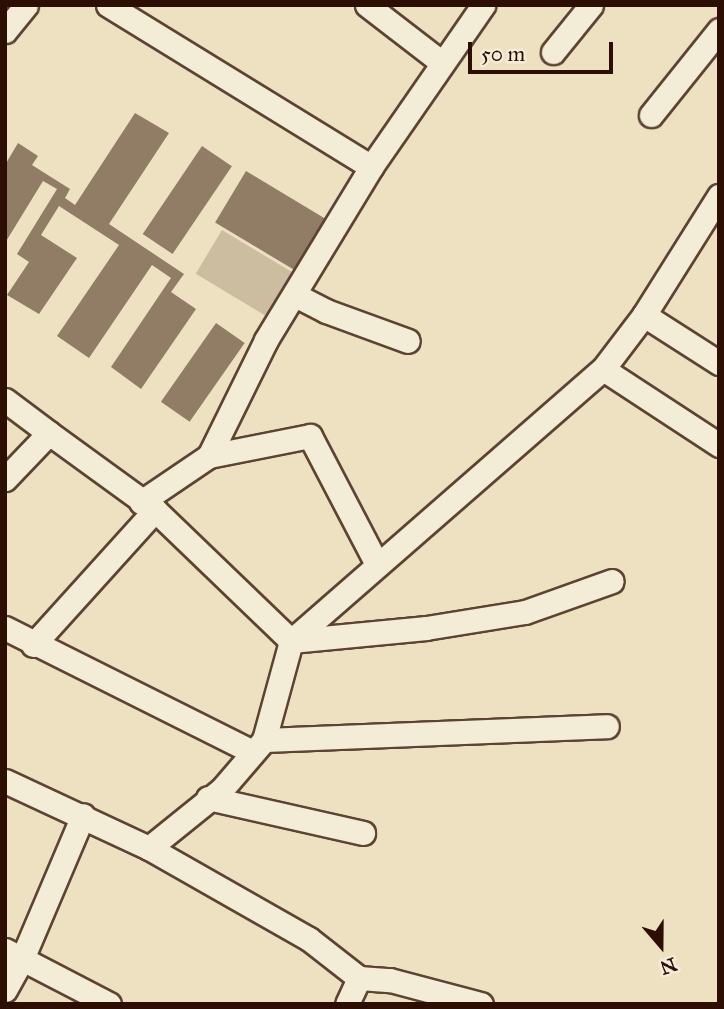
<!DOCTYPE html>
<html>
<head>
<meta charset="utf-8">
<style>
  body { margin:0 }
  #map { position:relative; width:724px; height:1009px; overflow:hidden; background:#ede1c1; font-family:"IM FELL Great Primer",serif }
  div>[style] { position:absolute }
  .green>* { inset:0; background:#ccbda1; transform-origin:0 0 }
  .building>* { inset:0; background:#917c66; transform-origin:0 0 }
  .roads { filter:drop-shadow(2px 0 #5d4332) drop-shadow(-2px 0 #5d4332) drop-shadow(0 2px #5d4332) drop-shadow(0 -2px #5d4332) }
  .minor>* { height:23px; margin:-11.5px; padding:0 11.5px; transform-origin:11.5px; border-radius:11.5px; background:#f3ecd7 }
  span { translate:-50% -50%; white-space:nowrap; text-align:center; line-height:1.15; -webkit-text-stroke:5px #f3ecd7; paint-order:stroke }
  .frame { position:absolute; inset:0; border:7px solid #2d0e03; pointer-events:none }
  .north { position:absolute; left:626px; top:911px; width:70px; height:70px; -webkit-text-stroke:5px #f3ecd7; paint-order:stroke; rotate:160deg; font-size:19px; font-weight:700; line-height:28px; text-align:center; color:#2d0e03 }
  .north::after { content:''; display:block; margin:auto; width:24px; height:32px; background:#2d0e03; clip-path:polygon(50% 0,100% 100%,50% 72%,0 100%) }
  .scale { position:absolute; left:468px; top:42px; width:145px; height:32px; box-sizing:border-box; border:4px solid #2d0e03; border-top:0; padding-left:9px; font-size:21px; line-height:24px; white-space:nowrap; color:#2d0e03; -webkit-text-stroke:5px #f3ecd7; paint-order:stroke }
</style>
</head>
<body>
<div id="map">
  <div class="green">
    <i style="left:222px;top:230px;width:82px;height:51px;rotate:31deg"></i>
  </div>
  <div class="building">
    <i style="clip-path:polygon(135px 113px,169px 133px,109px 224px,184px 274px,171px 292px,196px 309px,141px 389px,111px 367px,171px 278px,152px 265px,89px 358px,57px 336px,119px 245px,59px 206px,41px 235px,77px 258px,39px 314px,7px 295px,29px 262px,17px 254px,57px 189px,43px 181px,5px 243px,5px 165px,18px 143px,38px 156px,32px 165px,70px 189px,65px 198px,75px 205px)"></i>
    <i style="left:202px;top:146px;width:36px;height:106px;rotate:34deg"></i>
    <i style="left:246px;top:171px;width:94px;height:60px;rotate:31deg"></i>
    <i style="left:216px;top:323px;width:35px;height:96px;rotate:35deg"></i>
  </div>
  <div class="roads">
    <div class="minor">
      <i style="left:108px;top:5px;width:309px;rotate:31.6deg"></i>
      <i style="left:367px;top:5px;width:93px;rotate:37.6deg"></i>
      <i style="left:5px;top:31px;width:33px;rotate:-51deg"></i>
      <i style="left:553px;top:52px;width:60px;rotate:-51deg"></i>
      <i style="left:651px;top:115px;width:109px;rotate:-51.3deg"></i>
      <i style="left:295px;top:295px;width:35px;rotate:27deg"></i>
      <i style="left:326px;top:311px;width:87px;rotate:20.1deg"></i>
      <i style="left:644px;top:315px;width:89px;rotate:32.6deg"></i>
      <i style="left:603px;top:369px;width:139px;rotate:33.2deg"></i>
      <i style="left:5px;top:400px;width:55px;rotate:36.9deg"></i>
      <i style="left:49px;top:433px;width:64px;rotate:133.7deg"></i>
      <i style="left:49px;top:433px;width:131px;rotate:36deg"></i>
      <i style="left:155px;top:510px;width:189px;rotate:43.9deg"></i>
      <i style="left:291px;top:641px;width:136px;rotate:-5.5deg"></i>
      <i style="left:426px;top:628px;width:100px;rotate:-9.2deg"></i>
      <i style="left:525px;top:612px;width:92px;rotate:-19.6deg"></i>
      <i style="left:209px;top:456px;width:129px;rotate:-63.8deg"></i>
      <i style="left:266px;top:340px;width:202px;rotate:-58.7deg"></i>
      <i style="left:371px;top:167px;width:197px;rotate:-55.3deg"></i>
      <i style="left:141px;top:502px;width:82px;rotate:-34.1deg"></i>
      <i style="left:209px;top:456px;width:103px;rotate:-11.2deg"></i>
      <i style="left:310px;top:436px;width:144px;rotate:62.4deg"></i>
      <i style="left:5px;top:628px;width:277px;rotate:26.6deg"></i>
      <i style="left:33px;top:645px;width:182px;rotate:-47.9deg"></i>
      <i style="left:264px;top:740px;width:343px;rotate:-2.3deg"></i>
      <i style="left:5px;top:781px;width:159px;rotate:25deg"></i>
      <i style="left:149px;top:848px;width:184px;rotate:29.6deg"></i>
      <i style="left:309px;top:939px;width:63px;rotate:38deg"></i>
      <i style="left:359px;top:978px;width:31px;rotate:4deg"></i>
      <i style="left:390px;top:980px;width:94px;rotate:14.8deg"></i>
      <i style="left:208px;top:798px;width:159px;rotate:12.7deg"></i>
      <i style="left:149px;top:848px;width:94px;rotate:-38.9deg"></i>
      <i style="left:222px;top:789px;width:65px;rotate:-49.4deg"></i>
      <i style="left:264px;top:740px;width:103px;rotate:-74.7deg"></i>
      <i style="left:291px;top:641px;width:414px;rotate:-41.1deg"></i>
      <i style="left:603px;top:369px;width:68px;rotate:-52.8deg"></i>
      <i style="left:644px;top:315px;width:141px;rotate:-57.8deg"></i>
      <i style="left:5px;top:950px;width:117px;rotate:27.4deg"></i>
      <i style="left:5px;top:990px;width:35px;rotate:-61deg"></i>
      <i style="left:22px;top:959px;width:156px;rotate:-67deg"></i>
      <i style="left:347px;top:1004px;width:29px;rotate:-65deg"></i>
    </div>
  </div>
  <div class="frame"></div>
  <div class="north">N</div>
  <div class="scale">50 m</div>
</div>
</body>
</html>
